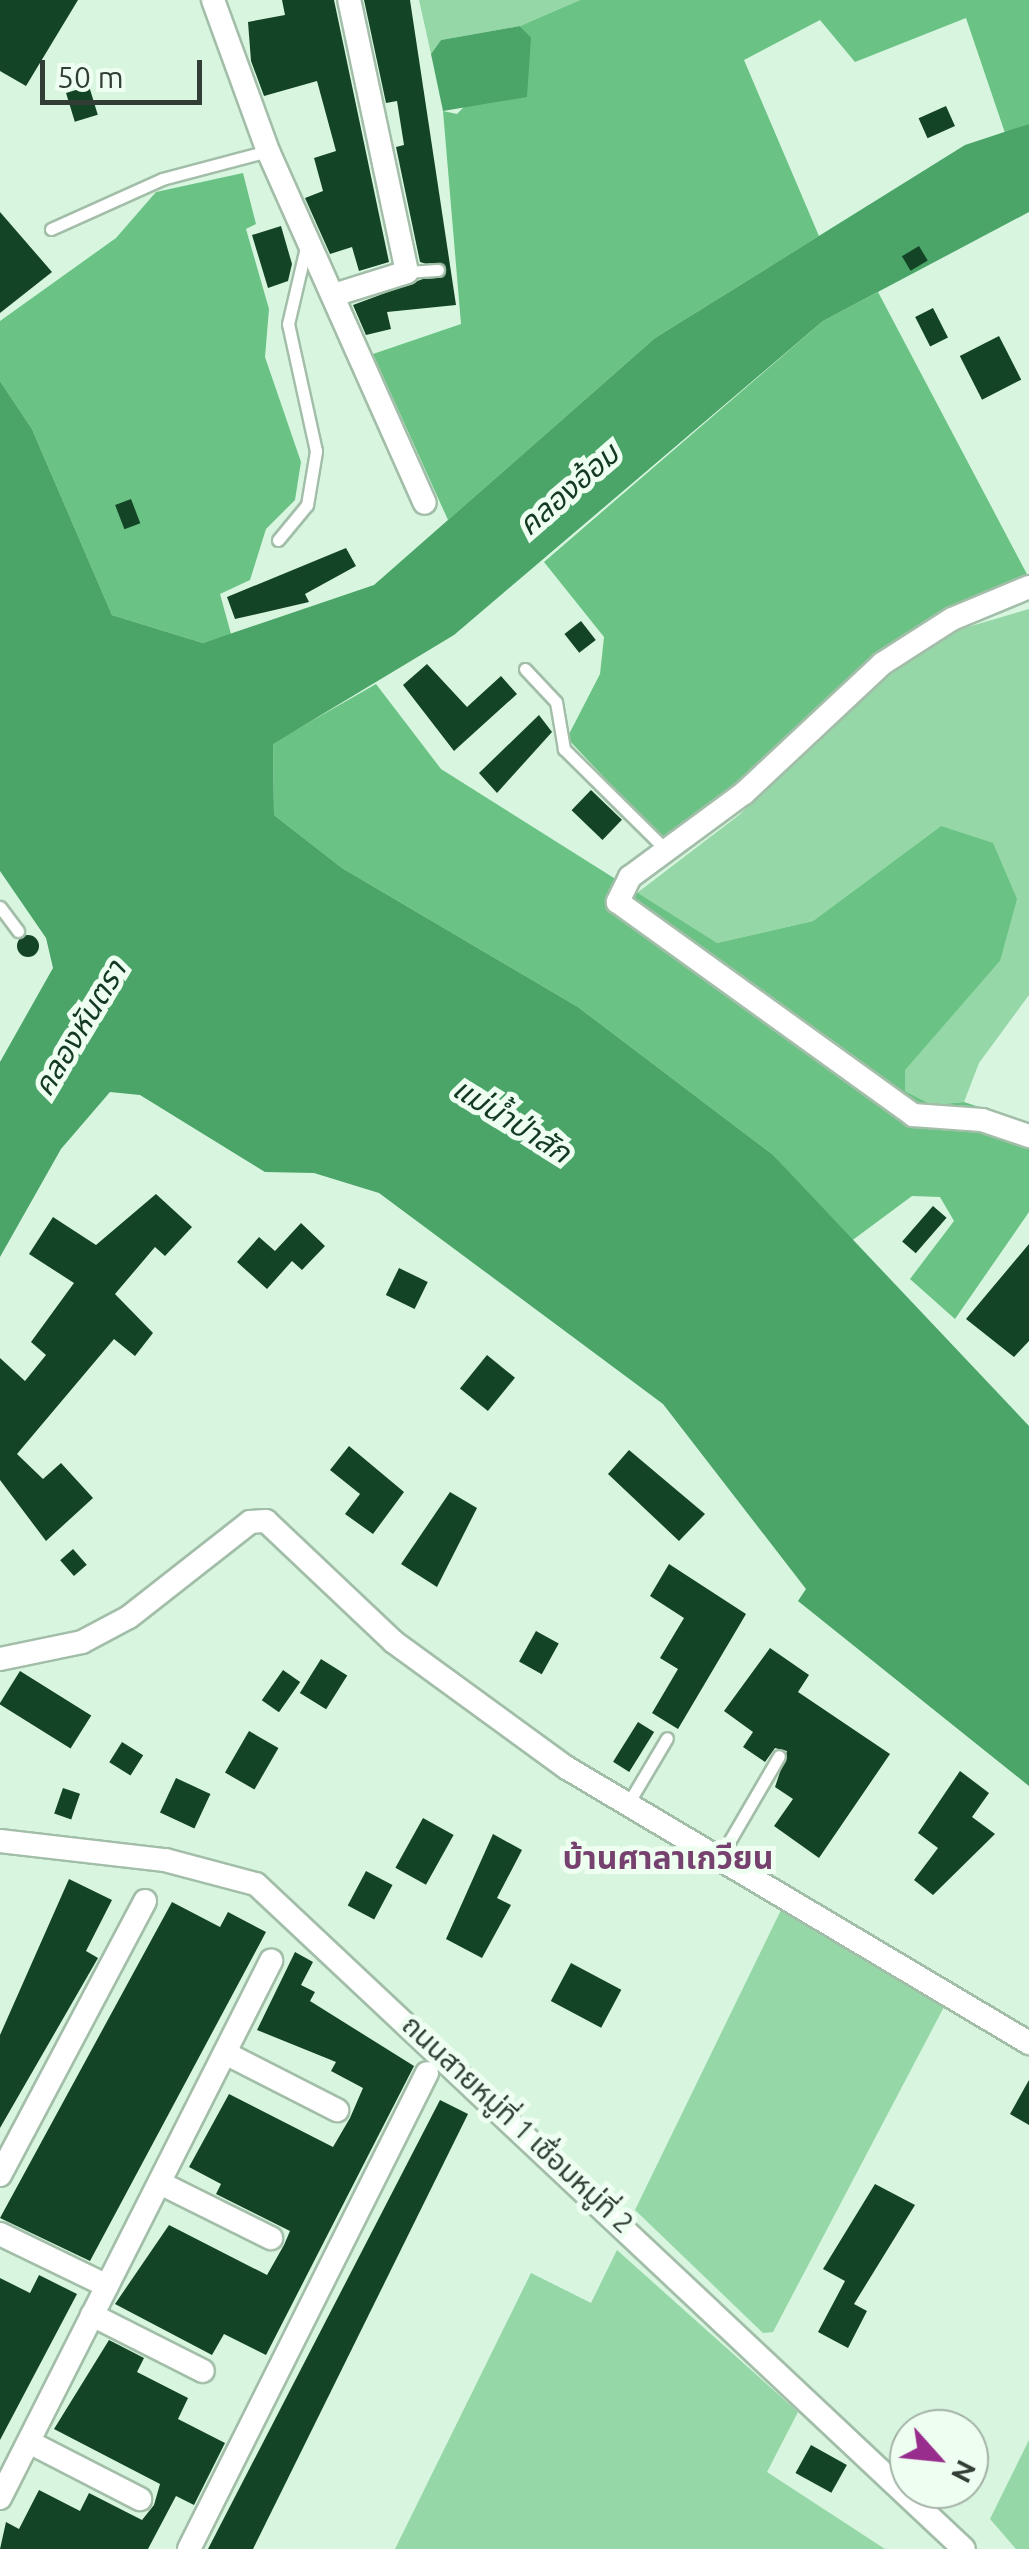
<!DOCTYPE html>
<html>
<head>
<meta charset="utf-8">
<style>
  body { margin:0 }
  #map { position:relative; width:1029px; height:2549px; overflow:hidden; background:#d8f5df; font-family:Ubuntu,"Noto Sans Thai",sans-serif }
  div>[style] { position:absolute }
  .green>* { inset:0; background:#95d7a7 }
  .forest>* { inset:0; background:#6ac385 }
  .water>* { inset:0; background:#4ba569 }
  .building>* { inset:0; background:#144426; transform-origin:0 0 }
  .round { border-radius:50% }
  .roads { filter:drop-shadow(2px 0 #a2bea9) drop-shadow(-2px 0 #a2bea9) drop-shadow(0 2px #a2bea9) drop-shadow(0 -2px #a2bea9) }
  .lane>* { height:11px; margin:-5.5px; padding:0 5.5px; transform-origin:5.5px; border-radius:5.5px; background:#fff }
  .street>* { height:22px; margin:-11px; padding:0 11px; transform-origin:11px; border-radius:11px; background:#fff }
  span { translate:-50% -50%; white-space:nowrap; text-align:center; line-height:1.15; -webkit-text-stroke:10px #eefff1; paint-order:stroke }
  .street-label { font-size:28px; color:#323e35 }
  .water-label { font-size:30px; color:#143921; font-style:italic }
  .quarter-label { font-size:32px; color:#76406f; font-weight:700 }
  .north { position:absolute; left:889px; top:2409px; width:100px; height:100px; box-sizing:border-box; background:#eefff1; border:2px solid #a3b2a6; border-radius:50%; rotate:117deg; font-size:28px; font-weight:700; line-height:40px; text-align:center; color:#323e35 }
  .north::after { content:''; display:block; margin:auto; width:35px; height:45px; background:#992d8e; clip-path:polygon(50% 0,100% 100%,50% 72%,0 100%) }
  .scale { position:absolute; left:40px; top:60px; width:162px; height:45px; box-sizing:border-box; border:5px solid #323e35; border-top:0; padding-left:12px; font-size:30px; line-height:35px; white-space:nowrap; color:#323e35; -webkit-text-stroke:8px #eefff1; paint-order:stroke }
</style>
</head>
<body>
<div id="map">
  <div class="green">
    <i style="clip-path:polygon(419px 0,580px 0,520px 26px,441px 40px,431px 54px)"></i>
    <i style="clip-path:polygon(1029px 609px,1029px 995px,979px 1063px,964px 1102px,932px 1105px,905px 1091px,905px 1069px,1000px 961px,941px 826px,813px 921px,717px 943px,633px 896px,739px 815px,887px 674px,961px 629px)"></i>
    <i style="clip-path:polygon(782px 1908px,945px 2005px,773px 2332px,763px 2333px,635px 2210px)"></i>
    <i style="clip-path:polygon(617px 2250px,798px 2412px,767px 2472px,885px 2549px,395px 2549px,531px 2273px,591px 2303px)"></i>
    <i style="clip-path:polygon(1029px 2440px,1029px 2549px,1016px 2549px,990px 2519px)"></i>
  </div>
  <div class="forest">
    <i style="clip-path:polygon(580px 0,1029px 0,1029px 124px,1005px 133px,966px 18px,855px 62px,820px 20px,744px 60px,819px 236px,655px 338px,448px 520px,373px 354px,461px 324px,443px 111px,457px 114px,531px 37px,520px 26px)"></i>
    <i style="clip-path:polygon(243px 173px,256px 224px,246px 229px,269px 309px,265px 357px,301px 462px,295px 500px,266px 529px,250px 580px,220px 594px,231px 634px,203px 643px,112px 615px,32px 429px,0 381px,0 321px,116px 238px,156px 192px)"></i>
    <i style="clip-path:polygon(878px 292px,1029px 578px,954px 614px,664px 841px,567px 738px,600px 674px,604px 637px,544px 562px,823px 321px)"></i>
    <i style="clip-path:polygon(376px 684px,441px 769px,717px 943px,813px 921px,941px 826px,993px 843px,1017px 899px,1000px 961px,905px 1070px,905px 1091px,932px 1105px,964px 1102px,1029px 1123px,1029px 1212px,955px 1319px,910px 1279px,954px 1221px,940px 1197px,912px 1196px,850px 1242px,772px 1154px,578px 1007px,342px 868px,274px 815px,273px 743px)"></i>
  </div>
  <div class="water">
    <i style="clip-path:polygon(520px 26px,531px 37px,527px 97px,443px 111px,431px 54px,441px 40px)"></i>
    <i style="clip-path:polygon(1029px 124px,1029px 212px,823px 321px,454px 635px,273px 744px,274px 815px,342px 868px,578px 1007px,772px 1154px,1029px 1426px,1029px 1786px,798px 1601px,806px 1589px,663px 1404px,379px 1193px,314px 1173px,265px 1172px,140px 1095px,110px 1092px,61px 1149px,0 1257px,0 1062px,53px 968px,46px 938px,0 871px,0 381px,32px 429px,112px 615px,203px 643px,374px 585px,655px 338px,965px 145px)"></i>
  </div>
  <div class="building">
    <i style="clip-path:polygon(0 0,78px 0,26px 86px,0 71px)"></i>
    <i style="clip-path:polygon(282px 0,334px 0,389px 262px,359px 271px,352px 247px,330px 254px,305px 198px,323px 191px,314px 158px,336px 151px,317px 81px,264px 96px,251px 61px,248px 22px,285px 15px)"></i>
    <i style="clip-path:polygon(364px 0,410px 0,456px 305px,387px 312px,391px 329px,366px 335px,353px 305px,447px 270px,420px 262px,396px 147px,404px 145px,397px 101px,386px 103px)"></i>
    <i style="left:89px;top:86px;width:30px;height:24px;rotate:73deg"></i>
    <i style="left:946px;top:106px;width:22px;height:30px;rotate:66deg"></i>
    <i style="clip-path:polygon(0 212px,52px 272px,0 313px)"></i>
    <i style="clip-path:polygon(281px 226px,292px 264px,288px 281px,268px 288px,252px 235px)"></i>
    <i style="left:919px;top:246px;width:17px;height:20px;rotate:59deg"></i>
    <i style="left:933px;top:308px;width:33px;height:20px;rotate:63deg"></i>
    <i style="left:999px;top:336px;width:49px;height:44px;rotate:63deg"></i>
    <i style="left:131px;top:499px;width:26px;height:17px;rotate:69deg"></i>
    <i style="clip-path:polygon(346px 548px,356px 566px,305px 594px,309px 602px,235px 619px,227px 597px)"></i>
    <i style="left:581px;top:621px;width:24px;height:21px;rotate:52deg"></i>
    <i style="clip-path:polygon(427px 664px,467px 707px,501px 676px,517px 694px,454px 751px,403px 685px)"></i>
    <i style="clip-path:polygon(539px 715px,552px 732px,497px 793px,479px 773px)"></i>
    <i style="left:591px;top:790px;width:43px;height:28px;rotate:44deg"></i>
    <i class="round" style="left:17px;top:935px;width:22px;height:22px"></i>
    <i style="clip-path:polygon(156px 1194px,192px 1227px,165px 1256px,155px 1247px,115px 1294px,153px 1333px,135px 1356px,114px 1339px,17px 1454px,43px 1479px,61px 1463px,93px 1498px,46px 1541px,0 1480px,0 1358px,25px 1381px,46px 1355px,31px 1342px,74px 1283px,29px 1254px,53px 1217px,96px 1245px)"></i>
    <i style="left:933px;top:1206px;width:18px;height:47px;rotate:41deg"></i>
    <i style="clip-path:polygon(301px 1223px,325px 1246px,302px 1270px,292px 1261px,267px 1289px,237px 1262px,259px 1237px,275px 1251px)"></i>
    <i style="clip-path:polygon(1029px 1244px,1029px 1341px,1014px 1357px,966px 1319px)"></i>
    <i style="left:399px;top:1268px;width:32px;height:30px;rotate:26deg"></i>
    <i style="left:487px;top:1355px;width:36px;height:43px;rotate:39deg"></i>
    <i style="clip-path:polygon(349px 1446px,404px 1492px,373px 1534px,345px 1514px,360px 1494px,330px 1470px)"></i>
    <i style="clip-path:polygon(629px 1450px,705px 1514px,679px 1541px,608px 1474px)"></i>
    <i style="clip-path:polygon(450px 1492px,477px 1508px,437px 1587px,401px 1564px)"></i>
    <i style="left:73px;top:1549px;width:21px;height:17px;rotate:49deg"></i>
    <i style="clip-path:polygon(669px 1564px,746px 1614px,678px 1729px,652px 1713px,678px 1669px,660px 1658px,684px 1618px,650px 1596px)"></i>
    <i style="left:536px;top:1631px;width:26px;height:35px;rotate:29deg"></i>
    <i style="clip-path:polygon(770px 1648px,809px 1675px,798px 1692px,890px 1754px,819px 1858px,774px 1826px,793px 1799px,775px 1787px,787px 1751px,775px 1748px,765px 1762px,743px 1747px,753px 1732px,724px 1711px)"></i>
    <i style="left:321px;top:1659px;width:31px;height:40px;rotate:32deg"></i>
    <i style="left:283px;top:1670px;width:21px;height:37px;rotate:35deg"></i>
    <i style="left:20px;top:1671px;width:84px;height:39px;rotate:32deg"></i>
    <i style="left:638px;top:1722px;width:19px;height:47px;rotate:32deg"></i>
    <i style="left:249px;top:1731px;width:34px;height:48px;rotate:30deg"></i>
    <i style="left:122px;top:1742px;width:25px;height:24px;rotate:32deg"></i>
    <i style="clip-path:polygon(960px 1771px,989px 1793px,972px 1817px,995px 1834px,933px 1895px,914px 1880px,938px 1848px,918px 1833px)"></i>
    <i style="left:176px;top:1778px;width:38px;height:38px;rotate:25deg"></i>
    <i style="left:63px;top:1788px;width:18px;height:27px;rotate:19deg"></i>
    <i style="left:423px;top:1818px;width:35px;height:57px;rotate:29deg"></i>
    <i style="clip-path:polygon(493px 1834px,522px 1850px,497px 1898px,511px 1905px,482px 1958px,446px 1939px)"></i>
    <i style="left:366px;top:1871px;width:30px;height:39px;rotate:28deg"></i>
    <i style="clip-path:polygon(69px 1879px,112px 1900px,86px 1951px,98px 1958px,0 2128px,0 2035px)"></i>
    <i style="clip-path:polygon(172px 1902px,220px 1927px,228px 1912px,266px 1932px,90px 2261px,0 2218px)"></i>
    <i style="clip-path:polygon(295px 1952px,313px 1962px,301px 1985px,315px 1992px,310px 2001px,414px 2066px,266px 2355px,224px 2334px,212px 2355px,115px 2304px,169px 2225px,267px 2275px,284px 2245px,290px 2231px,216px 2194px,221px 2184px,189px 2167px,229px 2094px,333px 2147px,350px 2118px,363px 2088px,331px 2071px,336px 2062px,257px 2030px)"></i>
    <i style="left:571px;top:1963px;width:57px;height:43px;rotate:28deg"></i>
    <i style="clip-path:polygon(1029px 2080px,1029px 2125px,1010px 2114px)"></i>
    <i style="clip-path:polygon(440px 2100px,468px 2114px,253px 2549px,208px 2549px)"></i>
    <i style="clip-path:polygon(875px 2184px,915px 2205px,854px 2304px,867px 2311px,848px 2348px,818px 2332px,845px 2281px,823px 2269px)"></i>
    <i style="clip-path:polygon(39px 2275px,77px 2294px,0 2440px,0 2278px,30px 2293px)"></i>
    <i style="clip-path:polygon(109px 2340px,144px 2358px,137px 2372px,188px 2398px,178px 2419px,225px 2443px,194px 2505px,176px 2496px,148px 2549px,0 2549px,6px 2522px,19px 2529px,39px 2490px,80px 2511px,89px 2493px,142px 2520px,154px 2505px,160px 2484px,54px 2429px)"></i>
    <i style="left:811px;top:2445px;width:41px;height:32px;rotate:29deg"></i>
  </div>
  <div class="roads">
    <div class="lane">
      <i style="left:51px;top:229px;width:122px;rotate:-24.2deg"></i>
      <i style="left:162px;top:179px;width:110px;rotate:-14.8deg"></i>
      <i style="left:407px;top:272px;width:31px;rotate:-4deg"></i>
      <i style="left:278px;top:540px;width:45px;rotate:-50.4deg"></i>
      <i style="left:307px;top:505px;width:55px;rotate:-80.5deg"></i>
      <i style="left:316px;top:451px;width:130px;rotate:-102.4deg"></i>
      <i style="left:288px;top:324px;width:79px;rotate:-76.8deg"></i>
      <i style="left:525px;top:669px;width:45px;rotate:46.8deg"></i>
      <i style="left:556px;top:702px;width:48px;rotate:80.3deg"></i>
      <i style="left:564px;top:749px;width:144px;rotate:44.7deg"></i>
      <i style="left:0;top:907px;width:30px;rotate:53deg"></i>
      <i style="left:626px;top:1807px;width:80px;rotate:-59.3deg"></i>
      <i style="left:719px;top:1859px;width:119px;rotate:-59.8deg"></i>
    </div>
    <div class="street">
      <i style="left:213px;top:0;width:161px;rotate:70deg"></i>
      <i style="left:268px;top:151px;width:385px;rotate:66deg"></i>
      <i style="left:337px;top:294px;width:73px;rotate:-17.4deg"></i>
      <i style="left:407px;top:272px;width:278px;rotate:-102deg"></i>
      <i style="left:1029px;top:587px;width:83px;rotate:157.4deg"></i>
      <i style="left:952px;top:619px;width:83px;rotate:147.3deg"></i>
      <i style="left:882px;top:664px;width:189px;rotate:136.9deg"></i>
      <i style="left:744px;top:793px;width:142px;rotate:143.6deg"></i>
      <i style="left:630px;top:877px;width:28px;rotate:116deg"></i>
      <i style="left:618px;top:902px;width:364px;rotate:35.8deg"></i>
      <i style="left:913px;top:1115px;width:69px;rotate:4.1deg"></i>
      <i style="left:982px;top:1120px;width:50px;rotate:18.8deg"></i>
      <i style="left:0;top:1659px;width:84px;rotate:-11.7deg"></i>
      <i style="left:82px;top:1642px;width:53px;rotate:-28deg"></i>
      <i style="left:129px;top:1617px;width:154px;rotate:-38.1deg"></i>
      <i style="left:250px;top:1522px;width:16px;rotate:-4deg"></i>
      <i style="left:266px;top:1521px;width:176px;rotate:43.4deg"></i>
      <i style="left:394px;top:1642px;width:214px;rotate:36.1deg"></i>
      <i style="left:567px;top:1768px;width:538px;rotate:30.76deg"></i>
      <i style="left:0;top:1841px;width:166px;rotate:6.6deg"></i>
      <i style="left:165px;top:1860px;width:94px;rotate:14.8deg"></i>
      <i style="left:256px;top:1884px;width:971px;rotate:43.21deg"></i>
      <i style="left:225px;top:2053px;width:126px;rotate:27deg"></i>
      <i style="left:0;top:2175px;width:310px;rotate:-62.1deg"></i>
      <i style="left:160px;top:2183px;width:124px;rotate:26.4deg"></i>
      <i style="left:0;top:2234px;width:119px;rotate:25.9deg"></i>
      <i style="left:92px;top:2315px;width:124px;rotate:26.8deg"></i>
      <i style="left:29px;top:2442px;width:125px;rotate:27.2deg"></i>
      <i style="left:0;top:2498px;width:602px;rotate:-63.22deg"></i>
      <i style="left:189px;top:2549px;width:532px;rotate:-63.43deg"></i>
    </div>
  </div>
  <div class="street-label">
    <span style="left:518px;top:2124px;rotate:43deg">ถนนสายหมู่ที่ 1 เชื่อมหมู่ที่ 2</span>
  </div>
  <div class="water-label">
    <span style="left:568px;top:489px;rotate:-41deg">คลองอ้อม</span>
    <span style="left:79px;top:1028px;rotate:-59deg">คลองหันตรา</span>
    <span style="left:512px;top:1120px;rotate:32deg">แม่น้ำป่าสัก</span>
  </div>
  <div class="quarter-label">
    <span style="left:668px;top:1857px">บ้านศาลาเกวียน</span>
  </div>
  <div class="north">N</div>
  <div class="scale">50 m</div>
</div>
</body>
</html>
